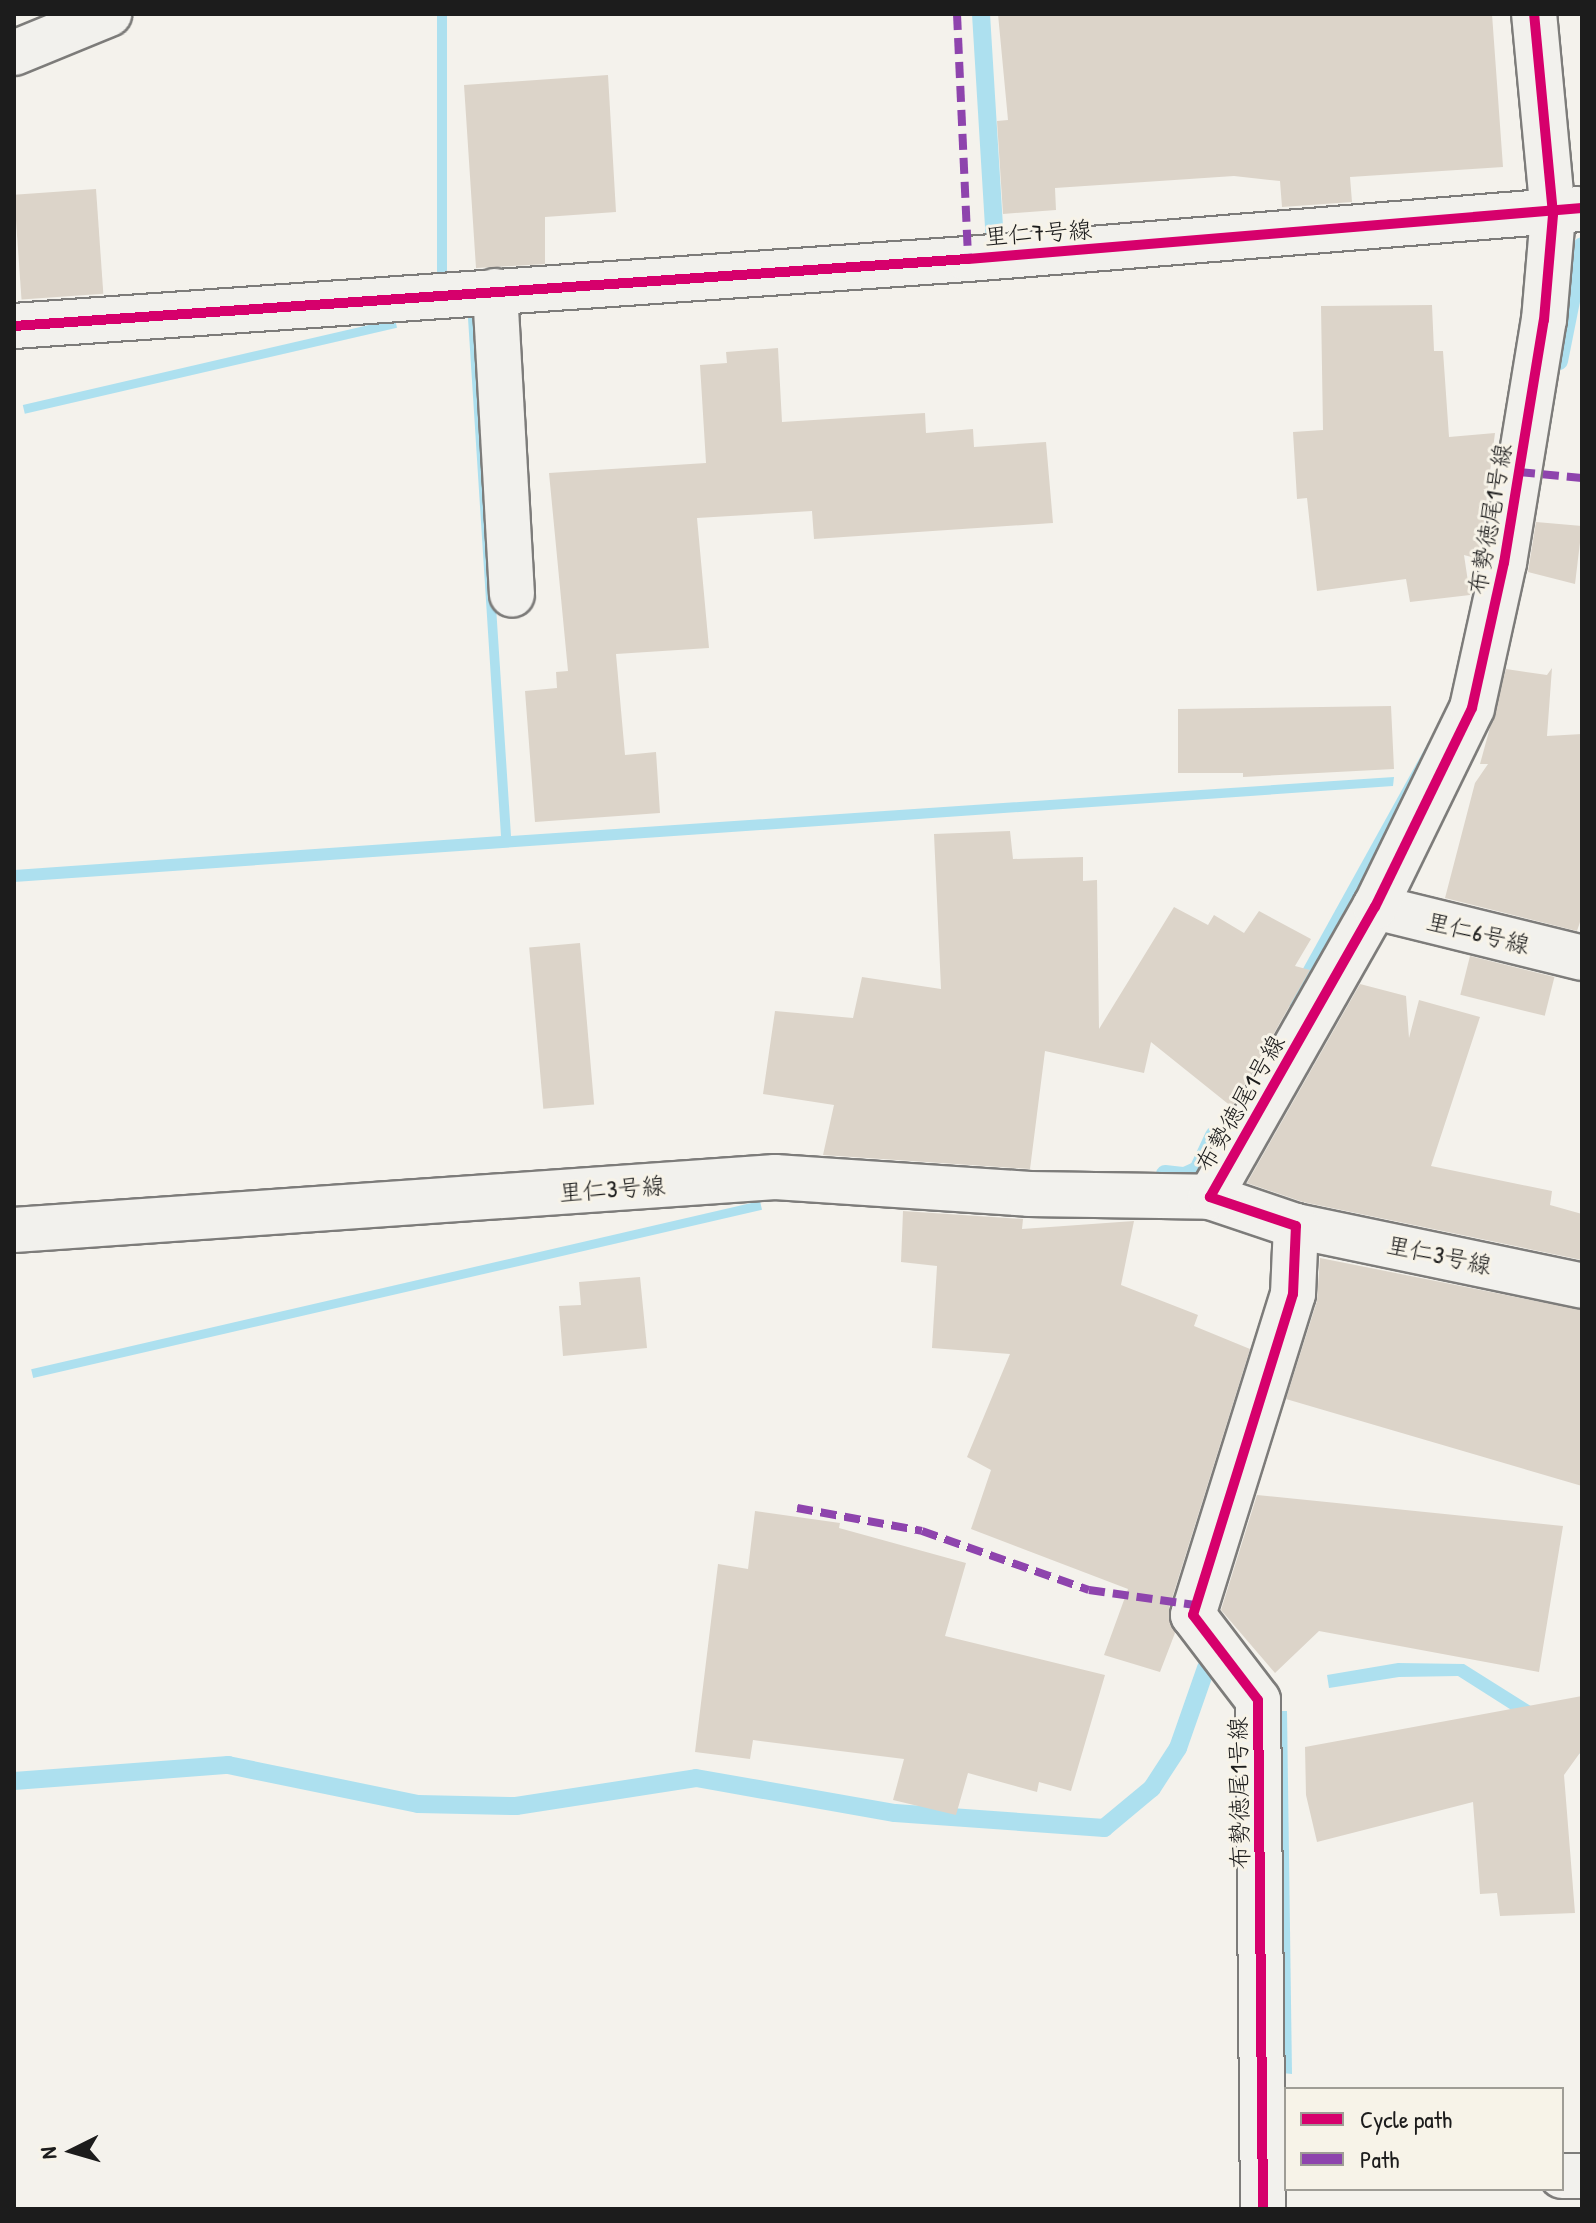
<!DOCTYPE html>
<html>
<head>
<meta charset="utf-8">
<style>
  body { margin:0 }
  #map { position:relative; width:1596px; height:2223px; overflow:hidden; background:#f4f2ec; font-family:"Patrick Hand","Klee One",sans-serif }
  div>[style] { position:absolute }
  .water>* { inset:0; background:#ade0ef; transform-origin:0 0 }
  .stream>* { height:18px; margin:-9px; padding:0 9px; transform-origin:9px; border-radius:9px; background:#ade0ef }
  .building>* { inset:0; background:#dcd4c9; transform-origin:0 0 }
  .roads { filter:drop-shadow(2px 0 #7d7c7a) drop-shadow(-2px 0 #7d7c7a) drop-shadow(0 2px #7d7c7a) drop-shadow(0 -2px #7d7c7a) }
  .minor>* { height:44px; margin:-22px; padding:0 22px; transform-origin:22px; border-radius:22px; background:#f2f1ed }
  .tertiary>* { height:44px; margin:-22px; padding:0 22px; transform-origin:22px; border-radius:22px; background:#f2f1ed }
  .quiet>* { height:8px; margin-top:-4px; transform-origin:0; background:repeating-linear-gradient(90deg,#8e44ad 0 16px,transparent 0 24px) }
  .cycleway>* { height:10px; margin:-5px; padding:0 5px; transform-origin:5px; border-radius:5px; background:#d6006c }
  span { translate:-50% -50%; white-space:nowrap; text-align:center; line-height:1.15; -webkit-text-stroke:6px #f7f3e8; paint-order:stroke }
  .street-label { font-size:24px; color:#1c1c1c }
  .frame { position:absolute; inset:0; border:16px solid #1c1c1c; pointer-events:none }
  .legend { position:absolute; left:1284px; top:2087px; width:280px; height:104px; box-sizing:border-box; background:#f7f3e8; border:2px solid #9f9d96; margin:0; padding:10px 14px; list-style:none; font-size:24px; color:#1c1c1c }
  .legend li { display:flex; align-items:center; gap:16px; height:40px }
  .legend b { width:40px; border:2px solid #9f9d96 }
  .north { position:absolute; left:32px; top:2111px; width:80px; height:80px; -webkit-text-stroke:6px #f7f3e8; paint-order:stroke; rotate:265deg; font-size:22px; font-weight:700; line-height:32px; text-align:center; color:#1c1c1c }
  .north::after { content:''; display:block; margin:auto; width:28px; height:36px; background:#1c1c1c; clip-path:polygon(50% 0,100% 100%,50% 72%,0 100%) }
</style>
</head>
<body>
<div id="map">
  <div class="water">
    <i style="left:437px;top:14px;width:10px;height:260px"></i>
    <i style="clip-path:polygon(477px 316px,511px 836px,1394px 777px,1393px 786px,14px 882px,14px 870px,501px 836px,468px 318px)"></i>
    <i style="left:395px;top:319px;width:9px;height:382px;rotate:77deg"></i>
    <i style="clip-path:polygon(1429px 741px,1438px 744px,1291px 1007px,1284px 1003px)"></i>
    <i style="left:760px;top:1201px;width:9px;height:748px;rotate:77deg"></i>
    <i style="clip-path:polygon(1398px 1663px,1464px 1664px,1582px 1738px,1582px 1755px,1458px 1676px,1399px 1677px,1329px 1688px,1327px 1675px)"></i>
    <i style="clip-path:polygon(1269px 1711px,1287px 1711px,1292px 2074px,1282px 2073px)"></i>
  </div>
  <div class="stream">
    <i style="left:981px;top:14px;width:228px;rotate:86.5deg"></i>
    <i style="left:1559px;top:361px;width:117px;rotate:-78.7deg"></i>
    <i style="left:1165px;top:1174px;width:20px;rotate:6deg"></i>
    <i style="left:1185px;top:1176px;width:14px;rotate:-25deg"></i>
    <i style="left:1198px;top:1170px;width:38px;rotate:-65deg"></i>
    <i style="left:14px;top:1781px;width:215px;rotate:-4.3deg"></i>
    <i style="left:228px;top:1765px;width:194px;rotate:11.6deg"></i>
    <i style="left:418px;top:1804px;width:98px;rotate:1.2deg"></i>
    <i style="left:516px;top:1806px;width:182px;rotate:-8.8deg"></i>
    <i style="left:696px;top:1778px;width:202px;rotate:10deg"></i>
    <i style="left:895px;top:1813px;width:210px;rotate:4.1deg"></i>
    <i style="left:1104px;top:1828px;width:62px;rotate:-39.8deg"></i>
    <i style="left:1152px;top:1788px;width:48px;rotate:-57deg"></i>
    <i style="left:1178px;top:1748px;width:85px;rotate:-70.7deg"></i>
  </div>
  <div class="building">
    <i style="clip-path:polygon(998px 14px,1492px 14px,1503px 167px,1350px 177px,1352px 202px,1282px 207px,1280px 181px,1234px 176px,1055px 188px,1056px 210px,1003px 214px,997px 121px,1008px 120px)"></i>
    <i style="clip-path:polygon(608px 75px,616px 212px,545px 217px,545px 264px,476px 268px,464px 85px)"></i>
    <i style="left:96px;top:189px;width:105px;height:82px;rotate:86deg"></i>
    <i style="clip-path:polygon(1432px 305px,1434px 351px,1443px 351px,1449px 437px,1495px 433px,1479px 559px,1464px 555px,1470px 595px,1410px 602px,1406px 579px,1317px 591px,1307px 498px,1297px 499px,1293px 432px,1323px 430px,1321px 306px)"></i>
    <i style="clip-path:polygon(778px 348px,782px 422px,925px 413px,926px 433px,973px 429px,974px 447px,1046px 442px,1053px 523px,814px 539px,812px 511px,697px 518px,709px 648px,616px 654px,625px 755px,656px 752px,660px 813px,535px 822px,525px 691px,557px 688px,556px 672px,568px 671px,549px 473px,706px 463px,700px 365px,727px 363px,726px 352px)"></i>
    <i style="clip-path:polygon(1536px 522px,1582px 526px,1575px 584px,1528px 572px)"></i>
    <i style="clip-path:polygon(1552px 668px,1547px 736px,1582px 734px,1582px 916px,1577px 931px,1445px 898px,1475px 783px,1488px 764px,1480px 764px,1506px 669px,1547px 675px)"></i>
    <i style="clip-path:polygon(1391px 706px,1394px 769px,1243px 777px,1243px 773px,1178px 773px,1178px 709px)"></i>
    <i style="clip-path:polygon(1010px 831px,1013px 859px,1083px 857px,1083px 881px,1097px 880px,1099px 1029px,1174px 907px,1208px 925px,1214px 915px,1244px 933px,1259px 911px,1311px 939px,1295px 966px,1310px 970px,1232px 1107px,1151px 1042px,1144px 1073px,1045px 1051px,1030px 1169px,823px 1155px,834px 1105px,763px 1094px,775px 1011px,853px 1018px,862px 977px,941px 989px,934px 834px)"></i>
    <i style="left:580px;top:943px;width:162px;height:51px;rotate:85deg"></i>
    <i style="left:1470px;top:956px;width:87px;height:40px;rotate:14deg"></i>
    <i style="clip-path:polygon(1360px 984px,1406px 996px,1409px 1038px,1419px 1000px,1480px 1017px,1431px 1166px,1552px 1191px,1550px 1205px,1582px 1214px,1582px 1260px,1303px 1202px,1247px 1183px)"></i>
    <i style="clip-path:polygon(903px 1211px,1023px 1219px,1022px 1229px,1134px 1221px,1121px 1285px,1198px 1315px,1194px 1326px,1250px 1349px,1169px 1608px,1175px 1633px,1160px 1672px,1104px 1655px,1128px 1589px,971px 1529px,991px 1470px,967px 1457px,1010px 1354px,932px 1348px,937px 1266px,901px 1262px)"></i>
    <i style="clip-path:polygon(1320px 1258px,1582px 1310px,1582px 1486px,1286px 1399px,1317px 1301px)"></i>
    <i style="clip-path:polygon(640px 1277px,647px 1348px,563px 1356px,559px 1306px,581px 1305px,579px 1282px)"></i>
    <i style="clip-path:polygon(1257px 1495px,1563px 1526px,1539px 1672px,1319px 1631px,1275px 1673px,1221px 1610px)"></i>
    <i style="clip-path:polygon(755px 1511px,840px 1523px,839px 1528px,966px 1563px,945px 1636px,1105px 1675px,1071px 1791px,1039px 1782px,1037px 1792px,968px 1773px,956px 1815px,893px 1800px,904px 1759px,753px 1740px,750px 1759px,695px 1752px,718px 1564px,748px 1569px)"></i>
    <i style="clip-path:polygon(1582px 1696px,1582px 1750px,1564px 1775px,1575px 1913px,1500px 1916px,1497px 1893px,1480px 1894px,1473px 1802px,1317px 1842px,1306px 1795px,1305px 1747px)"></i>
  </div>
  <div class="roads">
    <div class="minor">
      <i style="left:495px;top:291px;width:304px;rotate:86.8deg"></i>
      <i style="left:14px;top:326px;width:956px;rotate:-4.02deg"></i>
      <i style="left:968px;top:259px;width:614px;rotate:-4.67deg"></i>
      <i style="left:1375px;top:907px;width:213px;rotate:13.8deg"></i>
      <i style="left:1296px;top:1226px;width:292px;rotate:11.8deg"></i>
      <i style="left:14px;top:1230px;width:763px;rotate:-3.98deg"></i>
      <i style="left:775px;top:1177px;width:255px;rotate:3.8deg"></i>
      <i style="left:1029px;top:1194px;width:181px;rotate:0.9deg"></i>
      <i style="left:1562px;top:2176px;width:20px"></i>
      <i style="left:1263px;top:2209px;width:509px;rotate:-90.56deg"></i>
      <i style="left:1258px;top:1700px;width:107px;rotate:-127.4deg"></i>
      <i style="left:1193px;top:1615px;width:336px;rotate:-72.7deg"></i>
      <i style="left:1293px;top:1294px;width:68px;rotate:-87.5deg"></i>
      <i style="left:1296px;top:1226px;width:91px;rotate:-161.4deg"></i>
      <i style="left:1210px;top:1197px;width:334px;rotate:-60.4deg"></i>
      <i style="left:1375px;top:907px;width:221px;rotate:-64deg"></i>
      <i style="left:1472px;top:708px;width:148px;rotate:-77.6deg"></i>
      <i style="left:1504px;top:563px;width:246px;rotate:-80.7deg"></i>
      <i style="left:1544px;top:320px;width:106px;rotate:-85.1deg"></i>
      <i style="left:1553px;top:214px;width:201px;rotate:-95.4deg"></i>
    </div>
    <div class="tertiary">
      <i style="left:14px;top:53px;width:103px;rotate:-22.3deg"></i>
    </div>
  </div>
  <div class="quiet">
    <i style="left:957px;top:14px;width:245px;rotate:87.4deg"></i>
    <i style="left:1519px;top:472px;width:63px;rotate:5.4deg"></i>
    <i style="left:797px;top:1508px;width:127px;rotate:10.4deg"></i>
    <i style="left:922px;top:1531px;width:177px;rotate:19.5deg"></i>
    <i style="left:1089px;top:1590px;width:107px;rotate:8.1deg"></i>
  </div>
  <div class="cycleway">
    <i style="left:14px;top:326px;width:956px;rotate:-4.02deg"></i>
    <i style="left:968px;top:259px;width:616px;rotate:-4.75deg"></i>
    <i style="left:1263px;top:2209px;width:509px;rotate:-90.56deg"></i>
    <i style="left:1258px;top:1700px;width:107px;rotate:-127.4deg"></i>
    <i style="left:1193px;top:1615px;width:336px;rotate:-72.7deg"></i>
    <i style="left:1293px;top:1294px;width:68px;rotate:-87.5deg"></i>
    <i style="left:1296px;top:1226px;width:91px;rotate:-161.4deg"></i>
    <i style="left:1210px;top:1197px;width:334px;rotate:-60.4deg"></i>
    <i style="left:1375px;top:907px;width:221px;rotate:-64deg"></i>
    <i style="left:1472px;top:708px;width:148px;rotate:-77.6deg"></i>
    <i style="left:1504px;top:563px;width:246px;rotate:-80.7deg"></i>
    <i style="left:1544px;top:320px;width:106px;rotate:-85.1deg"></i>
    <i style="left:1553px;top:214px;width:201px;rotate:-95.4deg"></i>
  </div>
  <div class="street-label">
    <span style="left:1038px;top:233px;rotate:-4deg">里仁7号線</span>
    <span style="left:1490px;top:519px;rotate:-80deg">布勢徳尾1号線</span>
    <span style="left:1478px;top:933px;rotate:14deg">里仁6号線</span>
    <span style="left:1240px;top:1103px;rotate:-60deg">布勢徳尾1号線</span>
    <span style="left:612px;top:1189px;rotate:-4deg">里仁3号線</span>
    <span style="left:1439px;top:1255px;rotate:12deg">里仁3号線</span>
    <span style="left:1239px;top:1793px;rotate:-91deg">布勢徳尾1号線</span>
  </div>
  <div class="frame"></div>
  <ul class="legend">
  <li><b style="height:10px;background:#d6006c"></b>Cycle path</li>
  <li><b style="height:10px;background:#8e44ad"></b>Path</li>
  </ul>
  <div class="north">N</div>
</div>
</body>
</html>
